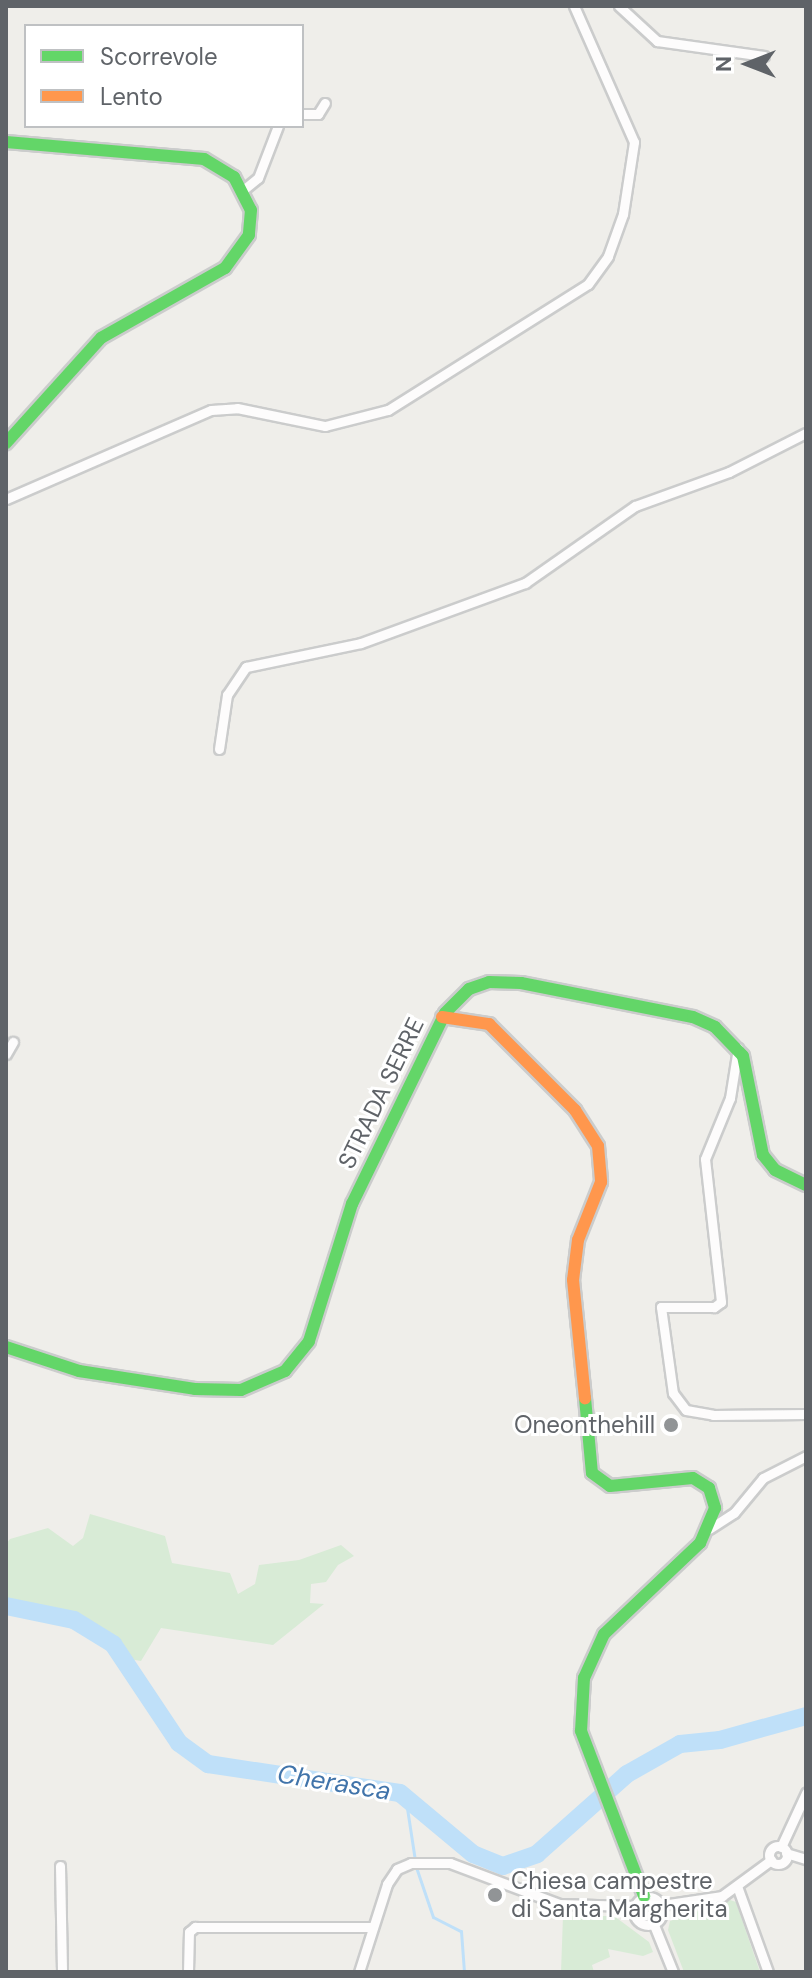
<!DOCTYPE html>
<html>
<head>
<meta charset="utf-8">
<style>
  body { margin:0 }
  #map { position:relative; width:812px; height:1978px; overflow:hidden; background:#efeeea; font-family:"DM Sans",sans-serif }
  div>[style] { position:absolute }
  .green>* { inset:0; background:#d8ebd6 }
  .stream>* { height:3px; margin:-1.5px; padding:0 1.5px; transform-origin:1.5px; border-radius:1.5px; background:#bfe0f9 }
  .river>* { height:18px; margin:-9px; padding:0 9px; transform-origin:9px; border-radius:9px; background:#bfe0f9 }
  .roads { filter:drop-shadow(2px 0 #cbcccc) drop-shadow(-2px 0 #cbcccc) drop-shadow(0 2px #cbcccc) drop-shadow(0 -2px #cbcccc) }
  .street>* { height:9px; margin:-4.5px; padding:0 4.5px; transform-origin:4.5px; border-radius:4.5px; background:#fdfcfc }
  .street>.ring { margin:-4.5px; padding:0; box-sizing:content-box; background:none; border:9px solid #fdfcfc; border-radius:50% }
  .fast>* { height:12px; margin:-6px; padding:0 6px; transform-origin:6px; border-radius:6px; background:#63d668 }
  .slow>* { height:12px; margin:-6px; padding:0 6px; transform-origin:6px; border-radius:6px; background:#ff974d }
  .dots>* { width:22px; height:22px; translate:-50% -50%; box-sizing:border-box; border:4px solid #fff; border-radius:50% }
  span { translate:-50% -50%; white-space:nowrap; text-align:center; line-height:1.15; -webkit-text-stroke:6px #fff; paint-order:stroke }
  .street-label { font-size:24px; color:#5f6368 }
  .poi-label { font-size:24px; color:#5f6368 }
  .right { translate:-100% -50%; text-align:right }
  .left { translate:0 -50%; text-align:left }
  .water-label { font-size:26px; color:#4174aa; font-style:italic }
  .frame { position:absolute; inset:0; border:8px solid #5f6368; pointer-events:none }
  .legend { position:absolute; left:24px; top:24px; width:280px; height:104px; box-sizing:border-box; background:#fff; border:2px solid #bfc1c3; margin:0; padding:10px 14px; list-style:none; font-size:24px; color:#5f6368 }
  .legend li { display:flex; align-items:center; gap:16px; height:40px }
  .legend b { width:40px; border:2px solid #bfc1c3 }
  .north { position:absolute; left:708px; top:24px; width:80px; height:80px; -webkit-text-stroke:6px #fff; paint-order:stroke; rotate:270deg; font-size:22px; font-weight:700; line-height:32px; text-align:center; color:#5f6368 }
  .north::after { content:''; display:block; margin:auto; width:28px; height:36px; background:#5f6368; clip-path:polygon(50% 0,100% 100%,50% 72%,0 100%) }
</style>
</head>
<body>
<div id="map">
  <div class="green">
    <i style="clip-path:polygon(90px 1514px,165px 1536px,172px 1563px,230px 1573px,238px 1594px,255px 1584px,259px 1565px,299px 1560px,341px 1545px,354px 1556px,338px 1565px,326px 1582px,311px 1584px,310px 1603px,324px 1604px,273px 1645px,161px 1628px,141px 1661px,129px 1659px,119px 1645px,84px 1622px,6px 1600px,6px 1544px,10px 1539px,48px 1528px,73px 1546px,83px 1538px)"></i>
    <i style="clip-path:polygon(730px 1900px,736px 1902px,760px 1972px,684px 1972px,668px 1930px,670px 1921px)"></i>
    <i style="clip-path:polygon(563px 1916px,614px 1916px,649px 1942px,653px 1952px,643px 1956px,608px 1949px,610px 1957px,592px 1965px,594px 1972px,561px 1972px)"></i>
  </div>
  <div class="stream">
    <i style="left:405px;top:1795px;width:73px;rotate:81.3deg"></i>
    <i style="left:416px;top:1867px;width:53px;rotate:71.2deg"></i>
    <i style="left:433px;top:1917px;width:31px;rotate:27deg"></i>
    <i style="left:461px;top:1931px;width:41px;rotate:85.8deg"></i>
  </div>
  <div class="river">
    <i style="left:6px;top:1606px;width:69px;rotate:11.6deg"></i>
    <i style="left:74px;top:1620px;width:46px;rotate:31.6deg"></i>
    <i style="left:113px;top:1644px;width:119px;rotate:56.3deg"></i>
    <i style="left:179px;top:1743px;width:36px;rotate:36deg"></i>
    <i style="left:208px;top:1764px;width:194px;rotate:8.6deg"></i>
    <i style="left:400px;top:1793px;width:95px;rotate:39.9deg"></i>
    <i style="left:473px;top:1854px;width:32px;rotate:22deg"></i>
    <i style="left:503px;top:1866px;width:36px;rotate:-19deg"></i>
    <i style="left:537px;top:1854px;width:120px;rotate:-41.6deg"></i>
    <i style="left:627px;top:1774px;width:61px;rotate:-29.5deg"></i>
    <i style="left:680px;top:1744px;width:40px;rotate:-5.7deg"></i>
    <i style="left:720px;top:1740px;width:89px;rotate:-15.6deg"></i>
  </div>
  <div class="roads">
    <div class="street">
      <i style="left:619px;top:6px;width:52px;rotate:42.6deg"></i>
      <i style="left:657px;top:41px;width:108px;rotate:8deg"></i>
      <i style="left:302px;top:114px;width:16px"></i>
      <i style="left:318px;top:114px;width:13px;rotate:-58deg"></i>
      <i style="left:243px;top:190px;width:19px;rotate:-39deg"></i>
      <i style="left:258px;top:178px;width:56px;rotate:-69deg"></i>
      <i style="left:6px;top:499px;width:223px;rotate:-23.5deg"></i>
      <i style="left:211px;top:410px;width:26px;rotate:-4deg"></i>
      <i style="left:237px;top:408px;width:90px;rotate:11.6deg"></i>
      <i style="left:325px;top:426px;width:65px;rotate:-14.3deg"></i>
      <i style="left:388px;top:410px;width:236px;rotate:-32.2deg"></i>
      <i style="left:588px;top:284px;width:34px;rotate:-54deg"></i>
      <i style="left:608px;top:256px;width:45px;rotate:-70.3deg"></i>
      <i style="left:623px;top:214px;width:73px;rotate:-81.3deg"></i>
      <i style="left:634px;top:142px;width:149px;rotate:-113.8deg"></i>
      <i style="left:219px;top:749px;width:55px;rotate:-81.6deg"></i>
      <i style="left:227px;top:695px;width:34px;rotate:-56deg"></i>
      <i style="left:246px;top:667px;width:117px;rotate:-11.8deg"></i>
      <i style="left:361px;top:643px;width:175px;rotate:-20.1deg"></i>
      <i style="left:525px;top:583px;width:134px;rotate:-35deg"></i>
      <i style="left:635px;top:506px;width:100px;rotate:-19.9deg"></i>
      <i style="left:729px;top:472px;width:86px;rotate:-26.9deg"></i>
      <i style="left:738px;top:1048px;width:51px;rotate:99.1deg"></i>
      <i style="left:730px;top:1098px;width:66px;rotate:112.3deg"></i>
      <i style="left:705px;top:1159px;width:144px;rotate:83.6deg"></i>
      <i style="left:721px;top:1302px;width:9px;rotate:144deg"></i>
      <i style="left:714px;top:1307px;width:53px;rotate:180deg"></i>
      <i style="left:661px;top:1307px;width:87px;rotate:82.1deg"></i>
      <i style="left:673px;top:1393px;width:21px;rotate:53deg"></i>
      <i style="left:686px;top:1410px;width:27px;rotate:10deg"></i>
      <i style="left:713px;top:1415px;width:93px;rotate:-0.6deg"></i>
      <i style="left:6px;top:1054px;width:14px;rotate:-60deg"></i>
      <i style="left:709px;top:1529px;width:30px;rotate:-33deg"></i>
      <i style="left:734px;top:1513px;width:45px;rotate:-50.4deg"></i>
      <i style="left:763px;top:1478px;width:48px;rotate:-27.1deg"></i>
      <i class="ring" style="left:769px;top:1846px;width:9px;height:9px"></i>
      <i style="left:781px;top:1847px;width:60px;rotate:-65.2deg"></i>
      <i style="left:786px;top:1853px;width:21px;rotate:17deg"></i>
      <i style="left:60px;top:1866px;width:106px;rotate:88.9deg"></i>
      <i style="left:737px;top:1886px;width:91px;rotate:70.2deg"></i>
      <i class="ring" style="left:634px;top:1897px;width:19px;height:19px"></i>
      <i style="left:662px;top:1905px;width:61px;rotate:-8.5deg"></i>
      <i style="left:722px;top:1896px;width:61px;rotate:-36.3deg"></i>
      <i style="left:654px;top:1925px;width:51px;rotate:68deg"></i>
      <i style="left:188px;top:1972px;width:40px;rotate:-88.6deg"></i>
      <i style="left:189px;top:1932px;width:8px;rotate:-40deg"></i>
      <i style="left:195px;top:1927px;width:178px"></i>
      <i style="left:359px;top:1972px;width:92px;rotate:-72.3deg"></i>
      <i style="left:387px;top:1884px;width:18px;rotate:-56deg"></i>
      <i style="left:397px;top:1869px;width:15px;rotate:-23deg"></i>
      <i style="left:411px;top:1863px;width:39px"></i>
      <i style="left:450px;top:1863px;width:116px;rotate:20.6deg"></i>
      <i style="left:559px;top:1904px;width:76px;rotate:1.5deg"></i>
    </div>
    <div class="fast">
      <i style="left:6px;top:142px;width:199px;rotate:4.9deg"></i>
      <i style="left:204px;top:159px;width:35px;rotate:31deg"></i>
      <i style="left:234px;top:177px;width:37px;rotate:63deg"></i>
      <i style="left:251px;top:210px;width:25px;rotate:95deg"></i>
      <i style="left:249px;top:235px;width:41px;rotate:126deg"></i>
      <i style="left:225px;top:268px;width:142px;rotate:150.6deg"></i>
      <i style="left:101px;top:338px;width:142px;rotate:132.1deg"></i>
      <i style="left:6px;top:1347px;width:77px;rotate:18.2deg"></i>
      <i style="left:79px;top:1371px;width:117px;rotate:8.8deg"></i>
      <i style="left:195px;top:1389px;width:46px;rotate:1.2deg"></i>
      <i style="left:241px;top:1390px;width:48px;rotate:-23.4deg"></i>
      <i style="left:285px;top:1371px;width:38px;rotate:-51deg"></i>
      <i style="left:309px;top:1341px;width:144px;rotate:-72.6deg"></i>
      <i style="left:352px;top:1204px;width:212px;rotate:-64deg"></i>
      <i style="left:445px;top:1013px;width:34px;rotate:-45deg"></i>
      <i style="left:469px;top:989px;width:21px;rotate:-19deg"></i>
      <i style="left:489px;top:982px;width:32px;rotate:2deg"></i>
      <i style="left:521px;top:983px;width:175px;rotate:11.2deg"></i>
      <i style="left:693px;top:1017px;width:24px;rotate:24deg"></i>
      <i style="left:715px;top:1027px;width:40px;rotate:46deg"></i>
      <i style="left:743px;top:1056px;width:101px;rotate:78.6deg"></i>
      <i style="left:763px;top:1155px;width:19px;rotate:51deg"></i>
      <i style="left:775px;top:1170px;width:34px;rotate:26deg"></i>
      <i style="left:585px;top:1398px;width:75px;rotate:84.7deg"></i>
      <i style="left:592px;top:1473px;width:22px;rotate:36deg"></i>
      <i style="left:610px;top:1486px;width:83px;rotate:-5.5deg"></i>
      <i style="left:693px;top:1478px;width:19px;rotate:32deg"></i>
      <i style="left:709px;top:1488px;width:21px;rotate:73deg"></i>
      <i style="left:715px;top:1508px;width:38px;rotate:113deg"></i>
      <i style="left:700px;top:1543px;width:132px;rotate:136.5deg"></i>
      <i style="left:604px;top:1634px;width:48px;rotate:114.4deg"></i>
      <i style="left:584px;top:1678px;width:53px;rotate:93.2deg"></i>
      <i style="left:581px;top:1731px;width:177px;rotate:69.1deg"></i>
    </div>
    <div class="slow">
      <i style="left:442px;top:1017px;width:48px;rotate:8.5deg"></i>
      <i style="left:489px;top:1024px;width:122px;rotate:45deg"></i>
      <i style="left:575px;top:1110px;width:43px;rotate:57.4deg"></i>
      <i style="left:598px;top:1146px;width:36px;rotate:85deg"></i>
      <i style="left:601px;top:1182px;width:62px;rotate:111.6deg"></i>
      <i style="left:578px;top:1240px;width:40px;rotate:97.1deg"></i>
      <i style="left:573px;top:1280px;width:119px;rotate:84.2deg"></i>
    </div>
  </div>
  <div class="dots">
    <i style="left:671px;top:1425px;background:#919496"></i>
    <i style="left:495px;top:1895px;background:#919496"></i>
  </div>
  <div class="street-label">
    <span style="left:381px;top:1093px;rotate:-64deg">STRADA SERRE</span>
  </div>
  <div class="poi-label">
    <span class="right" style="left:655px;top:1425px">Oneonthehill</span>
    <span class="left" style="left:511px;top:1895px">Chiesa campestre<br>di Santa Margherita</span>
  </div>
  <div class="water-label">
    <span style="left:334px;top:1783px;rotate:9deg">Cherasca</span>
  </div>
  <div class="frame"></div>
  <ul class="legend">
  <li><b style="height:10px;background:#63d668"></b>Scorrevole</li>
  <li><b style="height:10px;background:#ff974d"></b>Lento</li>
  </ul>
  <div class="north">N</div>
</div>
</body>
</html>
